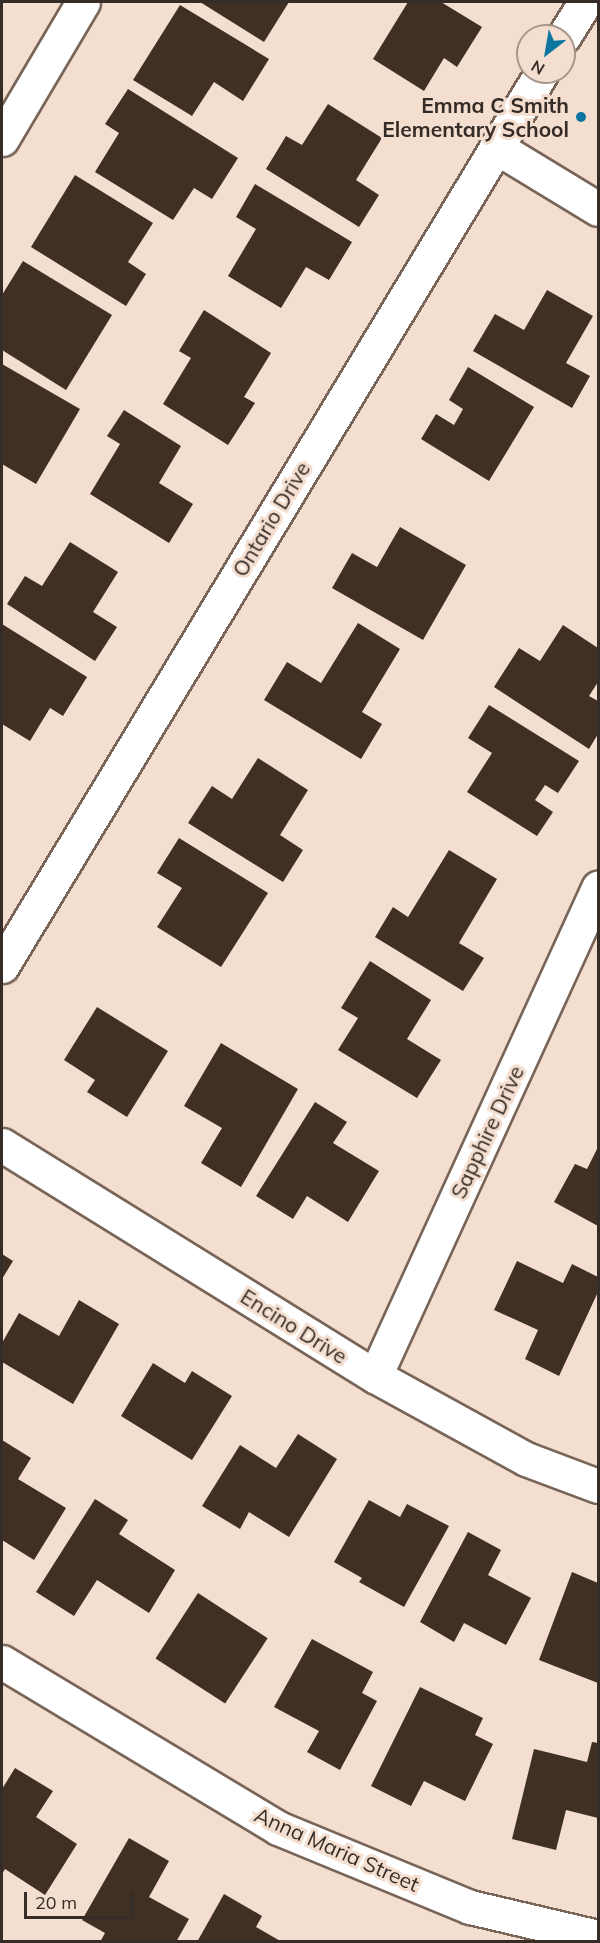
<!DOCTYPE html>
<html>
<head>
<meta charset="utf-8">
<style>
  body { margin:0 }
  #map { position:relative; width:600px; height:1943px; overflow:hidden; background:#f4decf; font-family:Mulish,sans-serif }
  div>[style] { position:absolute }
  .building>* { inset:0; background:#403024; transform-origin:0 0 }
  .roads { filter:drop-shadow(2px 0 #786558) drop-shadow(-2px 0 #786558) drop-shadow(0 2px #786558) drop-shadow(0 -2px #786558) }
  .minor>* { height:33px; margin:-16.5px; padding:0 16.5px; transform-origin:16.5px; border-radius:16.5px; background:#fff }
  .dots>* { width:16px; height:16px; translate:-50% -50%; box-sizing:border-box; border:3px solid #f4decf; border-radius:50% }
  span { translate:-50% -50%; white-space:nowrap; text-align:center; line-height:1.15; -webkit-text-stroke:6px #f4decf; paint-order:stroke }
  .poi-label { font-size:21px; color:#352c27; font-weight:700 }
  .right { translate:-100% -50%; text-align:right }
  .street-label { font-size:21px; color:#352c27 }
  .frame { position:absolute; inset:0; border:3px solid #352c27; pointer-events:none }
  .north { position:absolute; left:516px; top:24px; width:60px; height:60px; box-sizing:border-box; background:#f4decf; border:2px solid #a8978c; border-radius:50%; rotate:211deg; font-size:16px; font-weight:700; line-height:24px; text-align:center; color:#352c27 }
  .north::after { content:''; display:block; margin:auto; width:21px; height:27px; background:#0c76a1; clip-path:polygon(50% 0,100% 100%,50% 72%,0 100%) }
  .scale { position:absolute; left:24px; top:1892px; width:110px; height:27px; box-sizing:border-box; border:3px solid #352c27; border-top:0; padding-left:8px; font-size:18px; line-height:21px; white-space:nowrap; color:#352c27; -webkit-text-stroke:4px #f4decf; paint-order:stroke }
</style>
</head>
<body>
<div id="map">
  <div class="building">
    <i style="clip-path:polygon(200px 2px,289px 2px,264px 42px)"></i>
    <i style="clip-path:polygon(408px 2px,441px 2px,482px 27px,457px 67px,444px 58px,424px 91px,373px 59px)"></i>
    <i style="clip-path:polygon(180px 5px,269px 59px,243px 101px,214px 82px,192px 116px,133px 80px)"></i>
    <i style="clip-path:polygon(128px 89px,238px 158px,212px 199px,194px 188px,173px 220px,95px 172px,119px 133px,105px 124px)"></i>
    <i style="clip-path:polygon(328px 104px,382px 138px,356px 180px,379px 195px,359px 227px,266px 169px,286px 136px,302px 145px)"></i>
    <i style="clip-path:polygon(75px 175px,153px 223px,128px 262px,146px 274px,126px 306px,31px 247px)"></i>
    <i style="clip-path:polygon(255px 184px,352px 242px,329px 280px,306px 267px,281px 308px,228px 276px,256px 229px,236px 217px)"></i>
    <i style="clip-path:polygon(23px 261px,112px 315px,66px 390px,2px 350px,2px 295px)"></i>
    <i style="clip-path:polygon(547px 290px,593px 316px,566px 363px,590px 376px,572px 408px,473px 351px,495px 314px,524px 330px)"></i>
    <i style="clip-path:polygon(204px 310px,271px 353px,244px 397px,255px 403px,228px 445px,163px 404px,191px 358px,179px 351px)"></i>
    <i style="clip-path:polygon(2px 364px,80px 409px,36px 484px,2px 464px)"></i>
    <i style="clip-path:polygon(468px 367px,534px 407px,489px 481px,421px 439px,436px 414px,454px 425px,463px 409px,449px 400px)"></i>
    <i style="clip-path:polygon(124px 410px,181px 446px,159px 483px,193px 504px,169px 543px,90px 494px,120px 444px,107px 436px)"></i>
    <i style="clip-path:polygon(400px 527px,466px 565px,423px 640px,332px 588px,352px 553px,377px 567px)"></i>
    <i style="clip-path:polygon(70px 542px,118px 572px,93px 612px,117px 627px,95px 661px,7px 604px,25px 576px,42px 586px)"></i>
    <i style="clip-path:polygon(358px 623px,400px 649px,362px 712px,382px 724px,361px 759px,264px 700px,287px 662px,321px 683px)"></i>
    <i style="clip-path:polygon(2px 624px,87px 677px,63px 716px,50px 708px,30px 741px,2px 724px)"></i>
    <i style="clip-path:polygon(563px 625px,598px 648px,598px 682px,589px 696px,598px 701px,598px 734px,589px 749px,494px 687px,519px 648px,540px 661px)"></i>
    <i style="clip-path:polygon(489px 705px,579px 761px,558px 793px,545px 785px,535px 800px,553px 812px,537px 836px,467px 792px,492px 753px,468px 738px)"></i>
    <i style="clip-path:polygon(258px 758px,308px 790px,280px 835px,303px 850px,283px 882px,188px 823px,212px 786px,232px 799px)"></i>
    <i style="clip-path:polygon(179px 838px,268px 893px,221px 967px,157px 927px,182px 888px,157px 873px)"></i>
    <i style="clip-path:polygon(449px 850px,497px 879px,459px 943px,484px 958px,463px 991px,375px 937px,393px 907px,408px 917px)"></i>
    <i style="clip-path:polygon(370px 961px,431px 1000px,407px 1039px,441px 1060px,417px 1098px,338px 1050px,358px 1018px,341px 1008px)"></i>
    <i style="clip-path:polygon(97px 1007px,168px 1051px,127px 1117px,87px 1092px,95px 1080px,64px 1060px)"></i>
    <i style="clip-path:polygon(221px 1043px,298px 1089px,241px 1187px,201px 1163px,222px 1128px,184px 1106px)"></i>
    <i style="clip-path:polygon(315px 1102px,347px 1122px,333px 1143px,379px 1171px,348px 1222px,307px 1196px,293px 1219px,256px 1196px)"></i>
    <i style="clip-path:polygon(598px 1147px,598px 1226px,554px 1202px,575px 1164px,587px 1169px)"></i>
    <i style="clip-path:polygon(2px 1254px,13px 1261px,2px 1279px)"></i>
    <i style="clip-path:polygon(517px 1261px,563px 1283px,572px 1264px,598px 1277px,598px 1292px,559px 1376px,525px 1359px,538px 1330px,494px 1310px)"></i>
    <i style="clip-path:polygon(79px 1300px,119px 1324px,73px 1404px,2px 1362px,2px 1343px,19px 1313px,59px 1336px)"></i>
    <i style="clip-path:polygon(153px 1363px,185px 1383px,192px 1371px,232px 1396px,192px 1460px,121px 1416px)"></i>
    <i style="clip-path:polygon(298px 1434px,337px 1459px,289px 1537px,249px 1512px,240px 1529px,202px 1506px,240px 1445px,276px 1468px)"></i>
    <i style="clip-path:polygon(2px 1440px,31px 1458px,18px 1479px,66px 1508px,34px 1560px,2px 1540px)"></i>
    <i style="clip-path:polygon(95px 1499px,128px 1520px,119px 1534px,175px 1570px,149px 1613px,97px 1580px,74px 1616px,36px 1592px)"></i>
    <i style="clip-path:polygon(369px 1500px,400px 1517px,407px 1504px,449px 1526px,404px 1607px,359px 1582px,362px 1578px,334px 1562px)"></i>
    <i style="clip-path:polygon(468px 1532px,501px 1550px,488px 1575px,531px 1598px,506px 1645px,464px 1623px,454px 1642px,420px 1622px)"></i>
    <i style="clip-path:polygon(572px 1572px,598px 1583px,598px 1683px,539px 1660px)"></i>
    <i style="left:198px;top:1593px;width:83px;height:78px;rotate:33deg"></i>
    <i style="clip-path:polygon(312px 1639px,373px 1672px,362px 1693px,377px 1701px,340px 1770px,307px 1752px,319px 1731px,274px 1707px)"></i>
    <i style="clip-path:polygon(420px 1687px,483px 1718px,475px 1735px,493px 1744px,465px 1801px,424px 1781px,411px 1806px,371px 1786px)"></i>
    <i style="clip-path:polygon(592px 1742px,598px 1743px,598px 1818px,566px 1810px,556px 1850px,512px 1839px,534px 1749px,587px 1762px)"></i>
    <i style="clip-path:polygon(15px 1768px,53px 1791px,36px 1817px,77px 1844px,45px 1895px,5px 1869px,2px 1874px,2px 1789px)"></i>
    <i style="clip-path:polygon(129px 1838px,169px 1861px,149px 1897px,189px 1919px,176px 1942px,100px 1942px,105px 1933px,82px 1920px)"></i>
    <i style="clip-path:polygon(224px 1894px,262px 1916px,256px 1927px,282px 1942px,197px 1942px)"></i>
  </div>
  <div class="roads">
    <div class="minor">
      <i style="left:564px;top:36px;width:40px;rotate:-58deg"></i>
      <i style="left:2px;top:139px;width:159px;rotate:-59.4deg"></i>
      <i style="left:496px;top:147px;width:119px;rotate:31.3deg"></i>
      <i style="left:2px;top:966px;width:1044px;rotate:-58.87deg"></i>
      <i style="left:2px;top:1145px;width:439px;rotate:31.8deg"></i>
      <i style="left:375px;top:1376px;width:172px;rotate:28.8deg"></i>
      <i style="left:526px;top:1459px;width:77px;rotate:20.6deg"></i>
      <i style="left:375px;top:1376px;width:537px;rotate:-65.44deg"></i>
      <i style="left:2px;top:1662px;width:322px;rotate:31deg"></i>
      <i style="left:278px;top:1828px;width:208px;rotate:22.4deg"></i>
      <i style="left:470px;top:1907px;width:131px;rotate:13.2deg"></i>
    </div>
  </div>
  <div class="dots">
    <i style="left:581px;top:117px;background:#0c76a1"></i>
  </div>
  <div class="poi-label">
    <span class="right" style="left:569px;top:117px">Emma C Smith<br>Elementary School</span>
  </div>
  <div class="street-label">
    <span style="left:271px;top:519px;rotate:-59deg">Ontario Drive</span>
    <span style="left:487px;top:1132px;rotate:-65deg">Sapphire Drive</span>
    <span style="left:294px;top:1326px;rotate:32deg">Encino Drive</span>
    <span style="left:337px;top:1849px;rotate:24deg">Anna Maria Street</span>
  </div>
  <div class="frame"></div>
  <div class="north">N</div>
  <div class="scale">20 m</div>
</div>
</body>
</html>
